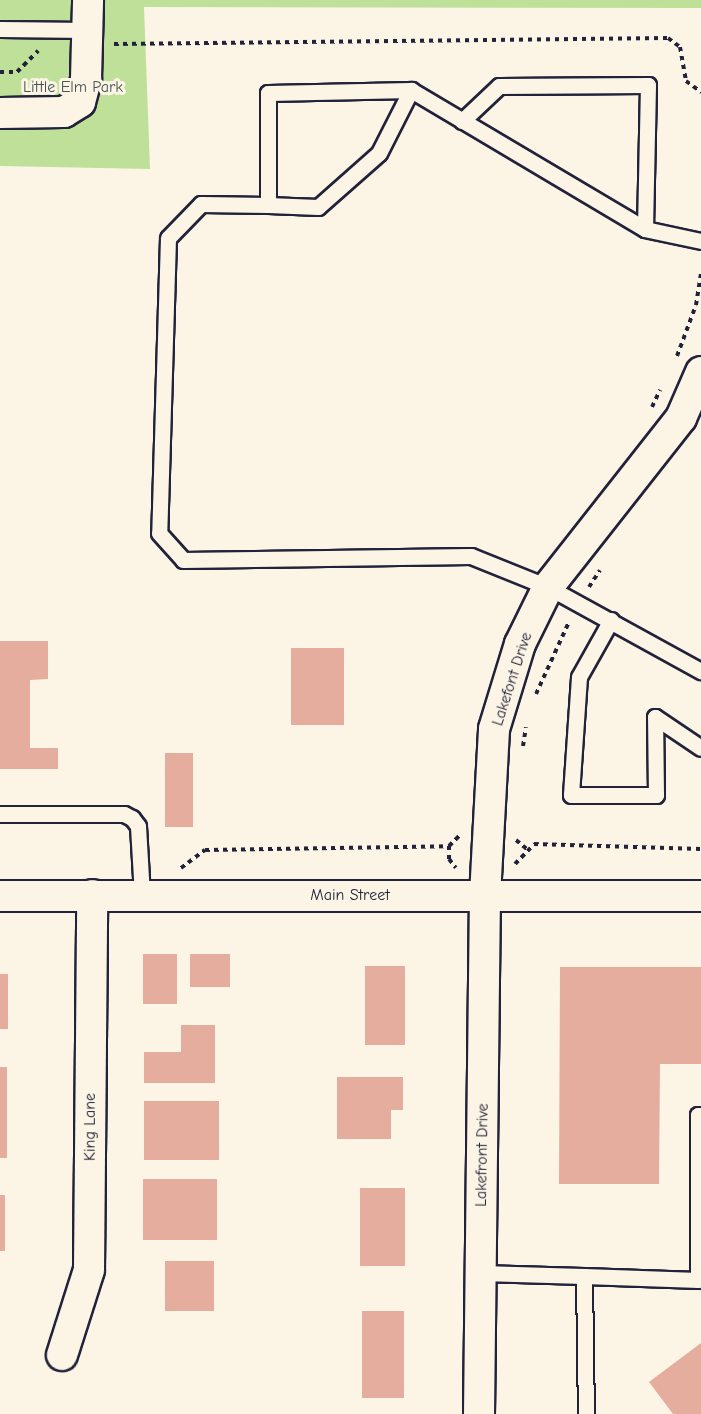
<!DOCTYPE html>
<html>
<head>
<meta charset="utf-8">
<style>
  body { margin:0 }
  #map { position:relative; width:701px; height:1414px; overflow:hidden; background:#fcf5e5; font-family:"Comic Neue",sans-serif }
  div>[style] { position:absolute }
  .green>* { inset:0; background:#bee099 }
  .building>* { inset:0; background:#e5ad9d; transform-origin:0 0 }
  .path>* { height:4px; margin-top:-2px; transform-origin:0; background:repeating-linear-gradient(90deg,#22223b 0 4.5px,transparent 0 9px) }
  .roads { filter:drop-shadow(2px 0 #22223b) drop-shadow(-2px 0 #22223b) drop-shadow(0 2px #22223b) drop-shadow(0 -2px #22223b) }
  .service>* { height:15px; margin:-7.5px; padding:0 7.5px; transform-origin:7.5px; border-radius:7.5px; background:#fcf5e5 }
  .minor>* { height:30px; margin:-15px; padding:0 15px; transform-origin:15px; border-radius:15px; background:#fcf5e5 }
  span { translate:-50% -50%; white-space:nowrap; text-align:center; line-height:1.15; -webkit-text-stroke:6px #fcf5e5; paint-order:stroke }
  .park-label { font-size:16px; color:#495252 }
  .street-label { font-size:16px; color:#22223b }
</style>
</head>
<body>
<div id="map">
  <div class="green">
    <i style="clip-path:polygon(0 0,701px 0,701px 8px,144px 7px,150px 169px,0 166px)"></i>
  </div>
  <div class="building">
    <i style="clip-path:polygon(0 641px,48px 641px,48px 679px,30px 680px,30px 748px,58px 748px,58px 769px,0 769px)"></i>
    <i style="left:291px;top:648px;width:53px;height:77px"></i>
    <i style="left:165px;top:753px;width:28px;height:74px"></i>
    <i style="left:143px;top:954px;width:34px;height:50px"></i>
    <i style="left:190px;top:954px;width:40px;height:33px"></i>
    <i style="left:365px;top:966px;width:40px;height:79px"></i>
    <i style="clip-path:polygon(560px 967px,701px 967px,701px 1064px,660px 1064px,659px 1184px,559px 1184px)"></i>
    <i style="left:0;top:974px;width:8px;height:55px"></i>
    <i style="clip-path:polygon(181px 1025px,215px 1025px,215px 1083px,144px 1083px,144px 1052px,181px 1052px)"></i>
    <i style="left:0;top:1067px;width:7px;height:91px"></i>
    <i style="clip-path:polygon(337px 1077px,403px 1077px,403px 1110px,391px 1110px,391px 1139px,337px 1139px)"></i>
    <i style="left:144px;top:1101px;width:75px;height:59px"></i>
    <i style="left:143px;top:1179px;width:74px;height:61px"></i>
    <i style="left:360px;top:1188px;width:45px;height:78px"></i>
    <i style="left:0;top:1195px;width:5px;height:56px"></i>
    <i style="left:165px;top:1261px;width:49px;height:50px"></i>
    <i style="left:362px;top:1311px;width:42px;height:87px"></i>
    <i style="clip-path:polygon(701px 1343px,701px 1414px,673px 1414px,649px 1382px)"></i>
  </div>
  <div class="path">
    <i style="left:114px;top:44px;width:554px;rotate:-0.62deg"></i>
    <i style="left:668px;top:38px;width:15px;rotate:37deg"></i>
    <i style="left:680px;top:47px;width:35px;rotate:80deg"></i>
    <i style="left:686px;top:81px;width:19px;rotate:36deg"></i>
    <i style="left:0;top:72px;width:17px"></i>
    <i style="left:17px;top:72px;width:30px;rotate:-45deg"></i>
    <i style="left:677px;top:356px;width:54px;rotate:-69.6deg"></i>
    <i style="left:696px;top:305px;width:32px;rotate:-81deg"></i>
    <i style="left:652px;top:407px;width:19px;rotate:-65deg"></i>
    <i style="left:589px;top:587px;width:20px;rotate:-57deg"></i>
    <i style="left:536px;top:694px;width:79px;rotate:-65.4deg"></i>
    <i style="left:523px;top:746px;width:19px;rotate:-81deg"></i>
    <i style="left:516px;top:840px;width:16px;rotate:40deg"></i>
    <i style="left:449px;top:846px;width:17px;rotate:-45deg"></i>
    <i style="left:515px;top:864px;width:28px;rotate:-46deg"></i>
    <i style="left:534px;top:844px;width:167px;rotate:1.7deg"></i>
    <i style="left:181px;top:868px;width:30px;rotate:-37deg"></i>
    <i style="left:205px;top:850px;width:244px;rotate:-0.9deg"></i>
    <i style="left:449px;top:846px;width:13px;rotate:90deg"></i>
    <i style="left:449px;top:859px;width:11px;rotate:52deg"></i>
  </div>
  <div class="roads">
    <div class="service">
      <i style="left:0;top:29px;width:87px;rotate:0.7deg"></i>
      <i style="left:462px;top:121px;width:51px;rotate:-43.4deg"></i>
      <i style="left:499px;top:86px;width:149px;rotate:-0.4deg"></i>
      <i style="left:648px;top:85px;width:144px;rotate:91.2deg"></i>
      <i style="left:268px;top:205px;width:50px;rotate:2.3deg"></i>
      <i style="left:318px;top:207px;width:81px;rotate:-41.5deg"></i>
      <i style="left:379px;top:153px;width:71px;rotate:-63.1deg"></i>
      <i style="left:701px;top:241px;width:57px;rotate:-167.9deg"></i>
      <i style="left:645px;top:229px;width:272px;rotate:-149.3deg"></i>
      <i style="left:411px;top:90px;width:143px;rotate:178.8deg"></i>
      <i style="left:268px;top:93px;width:112px;rotate:90deg"></i>
      <i style="left:268px;top:205px;width:67px;rotate:-179.1deg"></i>
      <i style="left:201px;top:204px;width:47px;rotate:134.1deg"></i>
      <i style="left:168px;top:238px;width:295px;rotate:91.7deg"></i>
      <i style="left:159px;top:533px;width:36px;rotate:48deg"></i>
      <i style="left:183px;top:560px;width:288px;rotate:-0.8deg"></i>
      <i style="left:471px;top:556px;width:83px;rotate:21.9deg"></i>
      <i style="left:548px;top:587px;width:175px;rotate:28.8deg"></i>
      <i style="left:611px;top:620px;width:65px;rotate:119.3deg"></i>
      <i style="left:579px;top:677px;width:118px;rotate:93.9deg"></i>
      <i style="left:571px;top:795px;width:85px"></i>
      <i style="left:656px;top:795px;width:78px;rotate:-90.7deg"></i>
      <i style="left:655px;top:717px;width:55px;rotate:34deg"></i>
      <i style="left:0;top:814px;width:124px"></i>
      <i style="left:124px;top:814px;width:9px;rotate:27deg"></i>
      <i style="left:132px;top:818px;width:10px;rotate:53deg"></i>
      <i style="left:138px;top:826px;width:69px;rotate:86.7deg"></i>
      <i style="left:480px;top:1273px;width:104px;rotate:1.7deg"></i>
      <i style="left:584px;top:1276px;width:138px;rotate:89.2deg"></i>
      <i style="left:584px;top:1276px;width:114px;rotate:2deg"></i>
      <i style="left:698px;top:1280px;width:165px;rotate:-90deg"></i>
      <i style="left:698px;top:1115px;width:3px"></i>
    </div>
    <div class="minor">
      <i style="left:0;top:113px;width:64px;rotate:-0.9deg"></i>
      <i style="left:64px;top:112px;width:19px;rotate:-32deg"></i>
      <i style="left:80px;top:102px;width:24px;rotate:-75deg"></i>
      <i style="left:86px;top:79px;width:79px;rotate:-88.5deg"></i>
      <i style="left:0;top:896px;width:701px"></i>
      <i style="left:62px;top:1355px;width:89px;rotate:-72.4deg"></i>
      <i style="left:89px;top:1270px;width:375px;rotate:-89.5deg"></i>
      <i style="left:479px;top:1414px;width:518px;rotate:-89.34deg"></i>
      <i style="left:485px;top:896px;width:167px;rotate:-86.9deg"></i>
      <i style="left:494px;top:729px;width:89px;rotate:-73deg"></i>
      <i style="left:520px;top:644px;width:64px;rotate:-63.8deg"></i>
      <i style="left:548px;top:587px;width:215px;rotate:-51.8deg"></i>
      <i style="left:681px;top:418px;width:50px;rotate:-66.5deg"></i>
    </div>
  </div>
  <div class="park-label">
    <span style="left:73px;top:87px">Little Elm Park</span>
  </div>
  <div class="street-label">
    <span style="left:512px;top:679px;rotate:-72deg">Lakefont Drive</span>
    <span style="left:350px;top:895px">Main Street</span>
    <span style="left:90px;top:1127px;rotate:-90deg">King Lane</span>
    <span style="left:482px;top:1155px;rotate:-89deg">Lakefront Drive</span>
  </div>
</div>
</body>
</html>
